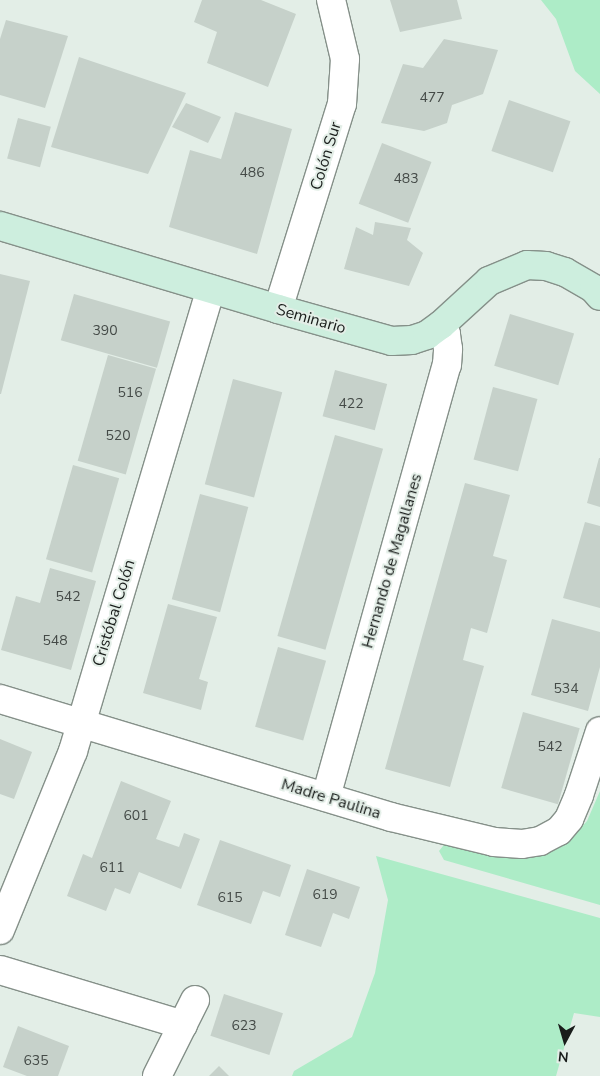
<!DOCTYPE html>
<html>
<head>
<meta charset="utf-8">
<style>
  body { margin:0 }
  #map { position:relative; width:600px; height:1076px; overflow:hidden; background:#e3eee7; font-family:"Nunito Sans",sans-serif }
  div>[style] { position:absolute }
  .green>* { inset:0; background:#adecc7 }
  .building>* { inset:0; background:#c6d1ca; transform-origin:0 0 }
  .roads { filter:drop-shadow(1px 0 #859089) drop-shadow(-1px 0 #859089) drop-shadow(0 1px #859089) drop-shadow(0 -1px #859089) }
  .street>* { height:28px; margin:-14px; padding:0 14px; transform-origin:14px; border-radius:14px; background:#fff }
  .secondary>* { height:28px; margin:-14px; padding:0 14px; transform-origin:14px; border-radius:14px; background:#cdeede }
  span { translate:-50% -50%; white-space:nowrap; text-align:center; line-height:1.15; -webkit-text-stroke:4px #e3eee7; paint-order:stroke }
  .number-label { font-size:14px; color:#444a47 }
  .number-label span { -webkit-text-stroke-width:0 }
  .street-label { font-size:16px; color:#191d1b }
  .north { position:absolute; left:540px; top:1016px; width:50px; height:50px; -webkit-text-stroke:4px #e3eee7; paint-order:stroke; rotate:186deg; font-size:14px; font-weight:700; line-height:20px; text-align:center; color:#191d1b }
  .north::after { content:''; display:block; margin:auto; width:18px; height:22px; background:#191d1b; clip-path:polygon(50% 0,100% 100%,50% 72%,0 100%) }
</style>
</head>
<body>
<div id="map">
  <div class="green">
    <i style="clip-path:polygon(541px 0,600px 0,600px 94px,575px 71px,556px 19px)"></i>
    <i style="clip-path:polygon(600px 791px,600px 905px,444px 860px,439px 851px,447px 841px,530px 853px,553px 850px,572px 838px,587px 821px)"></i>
    <i style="clip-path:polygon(376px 856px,600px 918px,600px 1017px,574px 1013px,556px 1076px,292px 1076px,294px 1071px,352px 1037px,375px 973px,388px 900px)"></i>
  </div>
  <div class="building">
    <i style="clip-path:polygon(202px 0,261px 0,296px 14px,268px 87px,207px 63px,217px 32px,194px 22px)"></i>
    <i style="clip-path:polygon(390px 0,457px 0,462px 19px,400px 32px)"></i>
    <i style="clip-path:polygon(6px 20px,68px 36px,45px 108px,0 95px,0 39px)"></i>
    <i style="clip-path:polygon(444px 39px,498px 50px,483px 94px,452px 105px,447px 123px,424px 131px,381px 123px,403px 64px,423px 68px)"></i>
    <i style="clip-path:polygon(79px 57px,186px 93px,148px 174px,51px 147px)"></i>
    <i style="left:509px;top:100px;width:65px;height:54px;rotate:19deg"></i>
    <i style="clip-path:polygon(186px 103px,221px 117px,208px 143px,172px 127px)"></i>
    <i style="clip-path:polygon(235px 112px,292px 129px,257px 254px,169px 227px,190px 150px,221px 159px)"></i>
    <i style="left:18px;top:118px;width:34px;height:42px;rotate:15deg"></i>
    <i style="left:382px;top:143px;width:53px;height:65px;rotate:21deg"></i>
    <i style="clip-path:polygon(375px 222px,411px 228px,407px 240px,423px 253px,409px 286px,344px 269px,356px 227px,373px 235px)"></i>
    <i style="clip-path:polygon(0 274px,30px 281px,1px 394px,0 394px)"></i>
    <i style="left:74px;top:294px;width:100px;height:48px;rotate:16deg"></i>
    <i style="left:510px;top:314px;width:67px;height:54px;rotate:17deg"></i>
    <i style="left:108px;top:355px;width:50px;height:110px;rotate:16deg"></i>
    <i style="left:335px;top:370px;width:54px;height:48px;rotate:15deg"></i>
    <i style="left:233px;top:379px;width:51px;height:109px;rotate:15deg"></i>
    <i style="left:493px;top:387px;width:46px;height:75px;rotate:15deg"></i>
    <i style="left:335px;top:435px;width:50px;height:209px;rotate:16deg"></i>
    <i style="clip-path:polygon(599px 458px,600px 458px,600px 507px,587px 503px)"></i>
    <i style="left:73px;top:465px;width:48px;height:98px;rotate:16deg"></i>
    <i style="clip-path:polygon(465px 483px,510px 495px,493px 556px,507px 560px,487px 633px,471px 628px,463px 660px,484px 666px,450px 787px,385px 769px)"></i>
    <i style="left:200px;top:494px;width:50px;height:109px;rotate:15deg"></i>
    <i style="clip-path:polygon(585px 522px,600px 526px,600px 608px,563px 598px)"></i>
    <i style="clip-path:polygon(50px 568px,96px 581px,71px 670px,1px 650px,16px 596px,40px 603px)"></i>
    <i style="clip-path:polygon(168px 604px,217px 617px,199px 679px,208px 682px,201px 710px,143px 693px)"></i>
    <i style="clip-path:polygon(552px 619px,600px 632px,600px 667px,588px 711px,531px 695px)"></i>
    <i style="left:278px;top:647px;width:50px;height:83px;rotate:16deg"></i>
    <i style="left:523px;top:712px;width:59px;height:79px;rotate:16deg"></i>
    <i style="clip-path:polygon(0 739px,32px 752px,14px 799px,0 794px)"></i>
    <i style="clip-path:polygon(121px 781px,171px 801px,156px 839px,179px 847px,184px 833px,200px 839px,181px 889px,139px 872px,130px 894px,115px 888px,106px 911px,67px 896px,83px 854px,92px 858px)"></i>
    <i style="clip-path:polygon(220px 840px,291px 865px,280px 897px,263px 891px,251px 924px,197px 905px)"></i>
    <i style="clip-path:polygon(307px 869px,360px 887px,349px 919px,333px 913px,321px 947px,285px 935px)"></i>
    <i style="left:224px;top:994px;width:62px;height:44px;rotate:18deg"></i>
    <i style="clip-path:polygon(18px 1026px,69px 1046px,58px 1076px,27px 1076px,3px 1067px)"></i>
    <i style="clip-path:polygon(219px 1066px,229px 1076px,209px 1076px)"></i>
  </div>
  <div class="roads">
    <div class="street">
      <i style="left:278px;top:309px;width:215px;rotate:-72.7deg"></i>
      <i style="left:342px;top:104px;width:45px;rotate:-86.2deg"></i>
      <i style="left:345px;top:59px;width:61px;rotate:-103.3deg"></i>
      <i style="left:0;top:699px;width:408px;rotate:16.8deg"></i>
      <i style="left:391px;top:817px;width:106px;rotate:13.6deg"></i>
      <i style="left:494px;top:842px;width:28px;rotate:4deg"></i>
      <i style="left:522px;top:844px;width:18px;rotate:-9deg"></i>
      <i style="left:540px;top:841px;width:21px;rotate:-28deg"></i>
      <i style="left:559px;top:831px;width:16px;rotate:-50deg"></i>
      <i style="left:569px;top:819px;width:26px;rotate:-67deg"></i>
      <i style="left:579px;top:795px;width:67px;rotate:-71.8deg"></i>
      <i style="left:326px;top:797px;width:449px;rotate:-74.4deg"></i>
      <i style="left:447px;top:365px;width:16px;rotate:-86deg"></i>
      <i style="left:448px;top:349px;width:15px;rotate:-98deg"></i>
      <i style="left:446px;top:334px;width:10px;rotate:-119deg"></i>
      <i style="left:0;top:930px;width:193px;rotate:-67.8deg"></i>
      <i style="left:73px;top:751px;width:482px;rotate:-73.4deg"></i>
      <i style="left:0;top:970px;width:191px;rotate:16.7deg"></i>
      <i style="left:157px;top:1076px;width:85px;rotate:-63.4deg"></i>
    </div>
    <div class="secondary">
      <i style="left:0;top:226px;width:290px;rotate:16.6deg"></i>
      <i style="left:278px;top:309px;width:118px;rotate:15.7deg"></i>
      <i style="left:392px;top:341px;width:20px;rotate:-3deg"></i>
      <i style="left:412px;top:340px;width:16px;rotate:-18deg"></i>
      <i style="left:427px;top:335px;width:17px;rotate:-36deg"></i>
      <i style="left:441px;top:325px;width:65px;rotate:-42.5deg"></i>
      <i style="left:489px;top:281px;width:41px;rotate:-22.8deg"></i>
      <i style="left:527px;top:265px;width:19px;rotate:3deg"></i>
      <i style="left:546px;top:266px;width:20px;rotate:18deg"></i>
      <i style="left:565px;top:272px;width:34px;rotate:30deg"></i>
      <i style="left:594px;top:289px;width:9px;rotate:49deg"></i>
    </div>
  </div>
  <div class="number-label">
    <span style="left:432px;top:98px">477</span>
    <span style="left:252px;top:173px">486</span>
    <span style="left:406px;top:179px">483</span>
    <span style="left:105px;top:331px">390</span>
    <span style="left:130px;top:393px">516</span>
    <span style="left:351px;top:404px">422</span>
    <span style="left:118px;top:436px">520</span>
    <span style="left:68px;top:597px">542</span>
    <span style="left:55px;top:641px">548</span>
    <span style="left:566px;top:689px">534</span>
    <span style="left:550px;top:747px">542</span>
    <span style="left:136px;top:816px">601</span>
    <span style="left:112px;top:868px">611</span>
    <span style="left:325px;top:895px">619</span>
    <span style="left:230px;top:898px">615</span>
    <span style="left:244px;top:1026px">623</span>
    <span style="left:36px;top:1061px">635</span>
  </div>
  <div class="street-label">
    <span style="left:326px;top:156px;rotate:-73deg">Colón Sur</span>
    <span style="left:311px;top:319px;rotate:16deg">Seminario</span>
    <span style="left:392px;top:561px;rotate:-74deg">Hernando de Magallanes</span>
    <span style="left:114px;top:613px;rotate:-73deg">Cristóbal Colón</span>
    <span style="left:331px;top:799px;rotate:17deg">Madre Paulina</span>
  </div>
  <div class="north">N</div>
</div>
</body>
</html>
